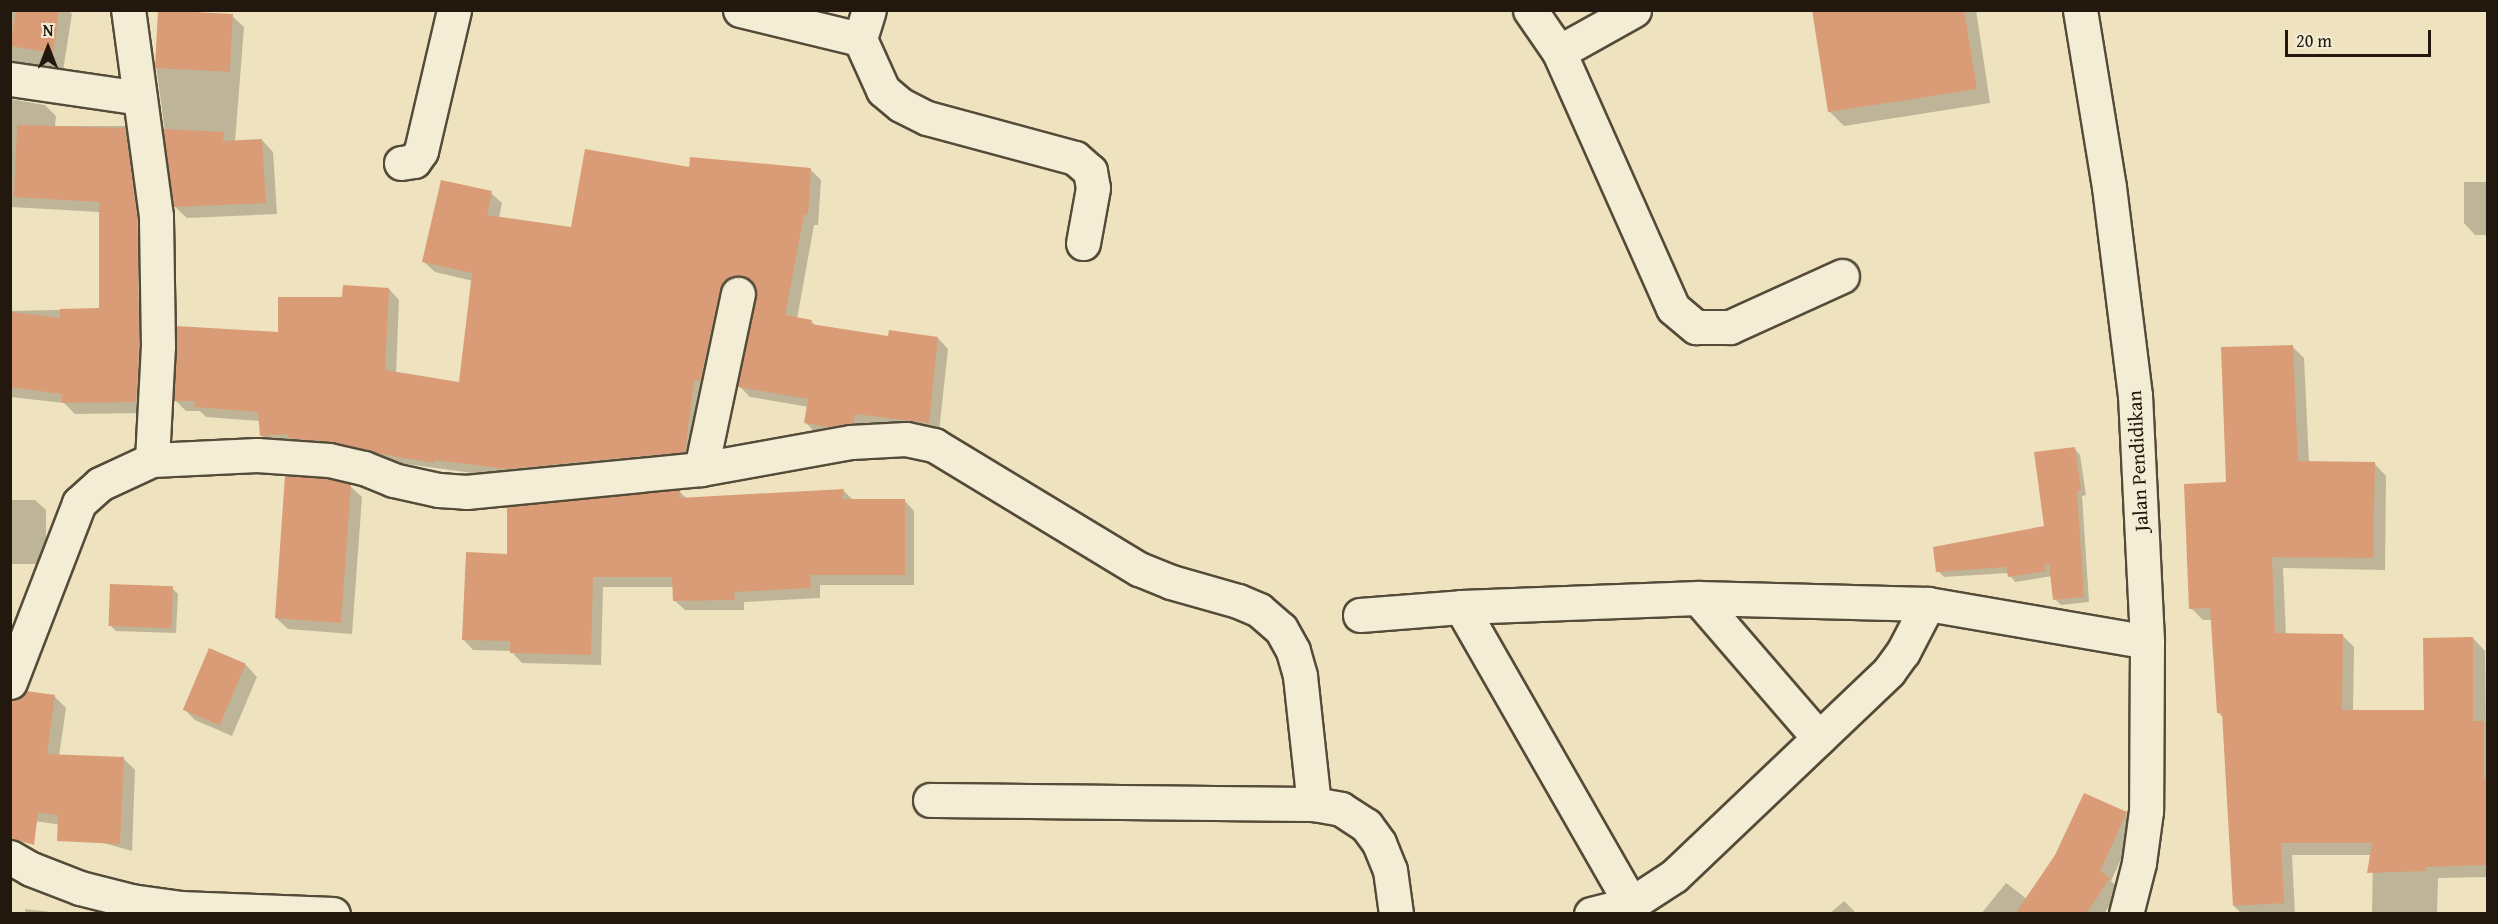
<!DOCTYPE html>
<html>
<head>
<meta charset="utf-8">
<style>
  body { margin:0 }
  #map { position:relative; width:2498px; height:924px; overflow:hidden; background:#eee3be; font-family:"Gentium Book Plus",serif }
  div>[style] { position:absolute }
  .shadow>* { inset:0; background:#0003 }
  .building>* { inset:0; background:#da9c77; transform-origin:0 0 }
  .roads { filter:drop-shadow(2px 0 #554b39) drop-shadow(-2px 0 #554b39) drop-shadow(0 2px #554b39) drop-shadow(0 -2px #554b39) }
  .minor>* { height:33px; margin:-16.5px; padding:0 16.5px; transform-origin:16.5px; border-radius:16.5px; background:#f4edd5 }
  span { translate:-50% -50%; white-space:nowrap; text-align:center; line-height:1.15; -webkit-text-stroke:5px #f4edd5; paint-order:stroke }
  .street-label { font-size:20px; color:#22180d }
  .frame { position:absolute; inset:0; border:12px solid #22180d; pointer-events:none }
  .north { position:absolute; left:18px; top:18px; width:60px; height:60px; -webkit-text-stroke:4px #f4edd5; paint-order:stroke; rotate:0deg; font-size:16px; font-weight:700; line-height:24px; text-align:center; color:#22180d }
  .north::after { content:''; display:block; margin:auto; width:21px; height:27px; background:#22180d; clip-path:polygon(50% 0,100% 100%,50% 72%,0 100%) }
  .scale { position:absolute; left:2285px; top:30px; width:146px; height:27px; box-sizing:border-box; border:3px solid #22180d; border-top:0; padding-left:8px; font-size:18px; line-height:21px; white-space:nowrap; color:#22180d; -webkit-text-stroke:4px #f4edd5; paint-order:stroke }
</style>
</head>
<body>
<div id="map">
  <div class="shadow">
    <i style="clip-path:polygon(10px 10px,68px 10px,72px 14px,62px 77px,10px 76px)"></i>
    <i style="clip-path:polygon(1814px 10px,1976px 10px,1990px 103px,1844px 126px,1829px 111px)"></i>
    <i style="clip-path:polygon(232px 16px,244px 27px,235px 142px,262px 140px,273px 152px,277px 214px,187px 218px,175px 207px,156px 65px)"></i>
    <i style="clip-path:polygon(10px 99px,45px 105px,56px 116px,55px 126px,124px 126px,136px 138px,148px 230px,147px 413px,75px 414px,64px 403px,10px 397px,10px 311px,100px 309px,100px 212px,11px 207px,10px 210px)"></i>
    <i style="clip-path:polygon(691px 169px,810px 169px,821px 180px,818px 225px,814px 225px,797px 319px,811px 321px,816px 326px,889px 338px,938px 338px,948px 349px,939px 432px,865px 424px,864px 433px,817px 434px,806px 423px,809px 407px,750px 397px,739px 386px,758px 297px,757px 287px,754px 286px,744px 286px,695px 462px,517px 479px,272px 446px,262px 436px,260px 421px,206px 417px,200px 411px,186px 411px,175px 400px,279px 334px,344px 298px,389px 289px,399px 300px,396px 374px,460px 384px,473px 281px,435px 272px,424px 262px,491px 193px,502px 203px,499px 218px,573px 228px)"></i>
    <i style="clip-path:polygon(2464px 182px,2488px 182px,2488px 235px,2475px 235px,2464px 223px)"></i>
    <i style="clip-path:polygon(2292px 346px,2304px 358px,2309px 462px,2374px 463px,2386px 476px,2385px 570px,2283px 568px,2286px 635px,2342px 635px,2354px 647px,2353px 711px,2425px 711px,2473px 638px,2485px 651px,2488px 877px,2438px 878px,2437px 914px,2372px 914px,2373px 855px,2292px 855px,2295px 914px,2242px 914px,2234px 906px,2223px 718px,2218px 712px,2212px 620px,2203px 620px,2191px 608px,2227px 483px)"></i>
    <i style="clip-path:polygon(2075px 449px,2080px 455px,2086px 495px,2082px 496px,2089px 602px,2061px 605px,2055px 599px,2052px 576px,2015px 582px,2008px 573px,1944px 577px,1938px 571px,2046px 527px)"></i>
    <i style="clip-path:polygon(350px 486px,362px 497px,352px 634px,288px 629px,276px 618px)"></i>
    <i style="clip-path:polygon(843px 490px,853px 500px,904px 500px,914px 511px,914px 585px,820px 585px,820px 598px,744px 602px,744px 610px,685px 610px,674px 600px,674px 587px,603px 587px,601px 665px,522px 663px,511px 651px,473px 650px,463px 639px,508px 556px,679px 491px,687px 499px)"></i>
    <i style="clip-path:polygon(10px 500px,35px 500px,46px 510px,46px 564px,10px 564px)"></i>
    <i style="clip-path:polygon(172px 588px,178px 594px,176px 633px,116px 631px,110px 625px)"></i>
    <i style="clip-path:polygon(209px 650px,246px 665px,257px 677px,232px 736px,195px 720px,184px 709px)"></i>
    <i style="clip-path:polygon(26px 693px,55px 697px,66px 708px,59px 756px,124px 759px,135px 770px,132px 851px,71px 834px,63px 825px,20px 819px,14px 702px)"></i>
    <i style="clip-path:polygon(2126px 814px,2137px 824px,2111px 881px,2120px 889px,2104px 914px,1981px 914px,2006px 883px,2027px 899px)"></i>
    <i style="clip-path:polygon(1844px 901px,1857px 914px,1829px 914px)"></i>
    <i style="clip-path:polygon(25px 909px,68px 914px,26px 914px)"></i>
  </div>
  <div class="building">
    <i style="clip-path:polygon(16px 10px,59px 10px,53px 53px,10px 46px)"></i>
    <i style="left:158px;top:10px;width:75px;height:58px;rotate:3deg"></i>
    <i style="clip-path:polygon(1812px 10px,1964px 10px,1977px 89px,1828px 112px)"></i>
    <i style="clip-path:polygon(17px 125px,125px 128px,137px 217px,139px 346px,136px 402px,62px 403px,62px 394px,10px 387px,10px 312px,60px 318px,60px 309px,99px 308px,99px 202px,14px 197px)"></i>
    <i style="clip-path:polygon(163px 129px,224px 132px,223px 141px,262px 139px,266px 203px,174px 207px)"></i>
    <i style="clip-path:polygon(585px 149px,689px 167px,690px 157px,811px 168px,808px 215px,804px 215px,785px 315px,812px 320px,811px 324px,888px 336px,889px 330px,938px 337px,929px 423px,855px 414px,854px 423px,828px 427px,804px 423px,808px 399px,738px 387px,756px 297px,756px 288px,751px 280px,741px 276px,732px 276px,724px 281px,720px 290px,700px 381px,694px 380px,685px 452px,506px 469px,435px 460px,434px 463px,380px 454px,333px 442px,287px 438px,288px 434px,260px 436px,258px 412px,194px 407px,195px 401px,174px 401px,176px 326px,278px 332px,278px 297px,342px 297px,343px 285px,389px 288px,385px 370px,459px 382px,472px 273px,422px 262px,441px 180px,492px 191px,487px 215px,571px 227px)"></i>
    <i style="clip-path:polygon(2293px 345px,2298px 461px,2375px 462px,2373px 558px,2272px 557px,2275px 633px,2343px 634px,2342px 710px,2424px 710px,2423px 638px,2473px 637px,2473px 721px,2484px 721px,2484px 779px,2487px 778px,2487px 865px,2426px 867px,2426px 871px,2367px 873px,2372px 843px,2281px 843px,2284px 903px,2233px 906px,2222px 713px,2217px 713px,2210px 608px,2189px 609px,2184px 484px,2226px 482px,2221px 347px)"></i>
    <i style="clip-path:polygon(2075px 447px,2081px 490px,2077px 491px,2084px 597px,2053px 600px,2049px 564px,2044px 565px,2046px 571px,2008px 577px,2006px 567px,1936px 572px,1933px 547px,2044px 526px,2034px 452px)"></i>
    <i style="clip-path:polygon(285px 476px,326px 479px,351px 484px,341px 623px,275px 618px)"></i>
    <i style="clip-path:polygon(844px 489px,842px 499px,905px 499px,905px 575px,810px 575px,811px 588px,734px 592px,735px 600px,673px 601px,672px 577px,593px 577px,591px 655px,510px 653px,510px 641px,462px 640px,466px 552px,507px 554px,507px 507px,680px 490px,679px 498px)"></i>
    <i style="left:110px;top:584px;width:63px;height:42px;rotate:2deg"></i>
    <i style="left:209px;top:648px;width:40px;height:67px;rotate:23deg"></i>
    <i style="clip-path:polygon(26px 691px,55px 695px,47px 754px,124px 757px,120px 844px,57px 841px,58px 815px,38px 813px,34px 845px,10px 838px,10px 700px,21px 697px)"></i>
    <i style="clip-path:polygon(2084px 793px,2127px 812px,2100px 871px,2110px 878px,2086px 914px,2015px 914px,2055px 855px)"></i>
  </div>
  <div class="roads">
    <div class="minor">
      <i style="left:740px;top:10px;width:123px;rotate:13.6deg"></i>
      <i style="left:860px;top:39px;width:56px;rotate:65.7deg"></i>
      <i style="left:883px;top:90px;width:23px;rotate:40deg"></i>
      <i style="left:901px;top:105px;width:29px;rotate:27deg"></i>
      <i style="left:927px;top:118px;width:153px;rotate:15.1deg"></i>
      <i style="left:1075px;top:158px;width:20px;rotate:41deg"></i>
      <i style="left:1090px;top:171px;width:17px;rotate:80deg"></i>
      <i style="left:1093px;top:188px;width:56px;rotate:100.3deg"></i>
      <i style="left:1530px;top:10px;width:51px;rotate:55.4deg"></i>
      <i style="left:1559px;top:52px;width:280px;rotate:66deg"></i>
      <i style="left:1673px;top:308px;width:30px;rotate:40deg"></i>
      <i style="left:1696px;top:327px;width:34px"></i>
      <i style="left:1730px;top:327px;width:123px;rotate:-24.5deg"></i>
      <i style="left:2080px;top:10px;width:179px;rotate:80.7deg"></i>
      <i style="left:2109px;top:187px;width:210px;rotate:82.9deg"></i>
      <i style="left:2135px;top:395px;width:247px;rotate:87.2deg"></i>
      <i style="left:2147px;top:642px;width:169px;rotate:90.3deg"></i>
      <i style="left:2146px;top:811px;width:52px;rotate:97.7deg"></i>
      <i style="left:2139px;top:863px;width:53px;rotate:104.3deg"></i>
      <i style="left:860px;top:39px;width:30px;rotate:-73deg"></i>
      <i style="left:1559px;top:52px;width:86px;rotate:-29.2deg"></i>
      <i style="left:10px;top:79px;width:131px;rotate:8.3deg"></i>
      <i style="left:401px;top:163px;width:13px;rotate:-9deg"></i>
      <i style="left:414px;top:161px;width:12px;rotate:-55deg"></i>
      <i style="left:421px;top:151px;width:145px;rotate:-76.8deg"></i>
      <i style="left:152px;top:460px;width:105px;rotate:-2.7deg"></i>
      <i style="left:257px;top:455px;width:72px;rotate:4deg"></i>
      <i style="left:329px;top:460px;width:36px;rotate:13deg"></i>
      <i style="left:364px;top:468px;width:31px;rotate:22deg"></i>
      <i style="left:393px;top:480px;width:47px;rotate:12.3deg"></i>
      <i style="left:439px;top:490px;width:27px;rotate:4deg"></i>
      <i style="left:466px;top:492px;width:236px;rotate:-5.6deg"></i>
      <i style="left:701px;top:469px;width:152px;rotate:-10.2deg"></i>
      <i style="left:851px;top:442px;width:55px;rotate:-3.1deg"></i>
      <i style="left:906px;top:439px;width:29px;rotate:12deg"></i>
      <i style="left:934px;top:445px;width:240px;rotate:31.2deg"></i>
      <i style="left:1139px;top:569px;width:35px;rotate:22deg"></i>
      <i style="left:1171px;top:582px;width:70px;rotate:15.8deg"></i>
      <i style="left:1238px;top:601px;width:23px;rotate:23deg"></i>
      <i style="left:1259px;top:610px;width:29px;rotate:41deg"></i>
      <i style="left:1281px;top:629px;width:25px;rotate:61deg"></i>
      <i style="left:1293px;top:651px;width:26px;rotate:74deg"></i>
      <i style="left:1300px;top:676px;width:129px;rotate:83.8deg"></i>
      <i style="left:1314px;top:804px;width:27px;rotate:10deg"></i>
      <i style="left:1341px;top:809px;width:30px;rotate:33deg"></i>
      <i style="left:1366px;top:825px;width:22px;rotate:54deg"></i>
      <i style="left:1379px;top:843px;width:29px;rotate:68deg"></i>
      <i style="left:1390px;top:870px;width:44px;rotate:82.2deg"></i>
      <i style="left:701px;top:469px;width:179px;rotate:-78.1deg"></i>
      <i style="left:1698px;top:598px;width:185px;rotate:49.2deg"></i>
      <i style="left:1461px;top:607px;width:342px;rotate:60.2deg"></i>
      <i style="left:1360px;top:615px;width:101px;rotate:-4.5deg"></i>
      <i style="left:1461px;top:607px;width:237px;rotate:-2.2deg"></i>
      <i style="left:1698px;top:598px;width:230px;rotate:1.5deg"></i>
      <i style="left:1928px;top:604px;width:222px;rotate:9.8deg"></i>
      <i style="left:10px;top:682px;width:192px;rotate:-68.9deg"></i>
      <i style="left:79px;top:503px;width:28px;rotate:-42deg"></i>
      <i style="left:100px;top:484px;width:57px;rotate:-24.8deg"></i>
      <i style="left:152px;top:460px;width:114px;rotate:-87deg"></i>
      <i style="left:158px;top:346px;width:130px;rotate:-90.9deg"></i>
      <i style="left:156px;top:216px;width:208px;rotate:-97.7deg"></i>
      <i style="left:930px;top:800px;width:384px;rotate:0.6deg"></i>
      <i style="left:10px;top:857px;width:24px;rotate:30deg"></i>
      <i style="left:31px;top:869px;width:53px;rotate:21.2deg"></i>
      <i style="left:80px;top:888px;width:53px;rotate:14.3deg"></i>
      <i style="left:131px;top:901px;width:49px;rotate:8.1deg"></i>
      <i style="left:180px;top:908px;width:153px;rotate:2.2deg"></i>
      <i style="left:1591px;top:914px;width:41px;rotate:-14deg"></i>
      <i style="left:1631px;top:904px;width:51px;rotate:-33.1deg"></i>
      <i style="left:1674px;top:876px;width:297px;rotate:-43.6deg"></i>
      <i style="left:1889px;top:671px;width:24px;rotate:-54deg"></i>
      <i style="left:1903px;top:652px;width:54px;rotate:-62.5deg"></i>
    </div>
  </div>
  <div class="street-label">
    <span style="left:2137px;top:461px;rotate:-93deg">Jalan Pendidikan</span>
  </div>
  <div class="frame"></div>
  <div class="north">N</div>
  <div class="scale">20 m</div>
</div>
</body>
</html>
